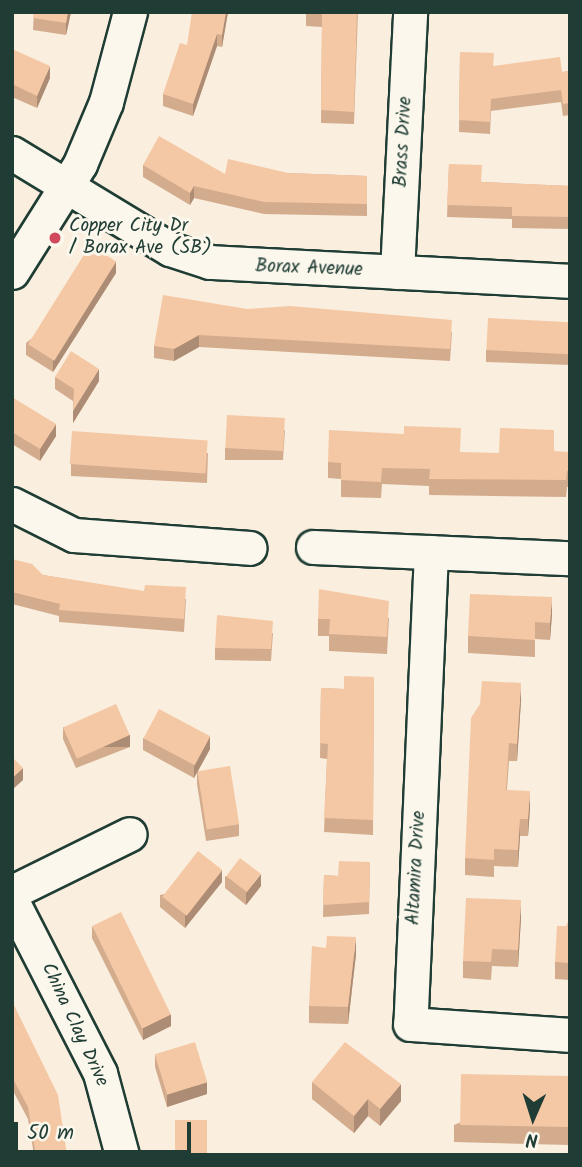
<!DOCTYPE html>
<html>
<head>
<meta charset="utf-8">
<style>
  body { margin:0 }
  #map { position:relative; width:582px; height:1167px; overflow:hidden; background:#faeede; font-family:Kalam,sans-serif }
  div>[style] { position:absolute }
  .roads { filter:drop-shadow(2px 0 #1f3d34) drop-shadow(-2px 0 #1f3d34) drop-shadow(0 2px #1f3d34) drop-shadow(0 -2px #1f3d34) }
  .minor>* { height:33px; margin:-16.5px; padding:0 16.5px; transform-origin:16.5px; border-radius:16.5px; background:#fbf7ec }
  .wall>* { inset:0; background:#d3ac8e }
  .shaded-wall>* { inset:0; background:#ac8c74; transform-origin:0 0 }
  .building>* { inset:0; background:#f5c8a5; transform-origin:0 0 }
  .dots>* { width:19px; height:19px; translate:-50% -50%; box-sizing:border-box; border:4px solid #fbf7ec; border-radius:50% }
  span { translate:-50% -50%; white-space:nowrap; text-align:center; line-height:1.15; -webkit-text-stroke:6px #fbf7ec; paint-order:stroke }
  .street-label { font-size:19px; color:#1f3d34 }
  .poi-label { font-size:19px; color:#1f3d34 }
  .left { translate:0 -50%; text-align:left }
  .frame { position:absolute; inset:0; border:14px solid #1f3d34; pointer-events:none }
  .north { position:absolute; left:498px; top:1083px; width:70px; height:70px; -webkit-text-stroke:5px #fbf7ec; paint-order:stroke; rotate:183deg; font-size:19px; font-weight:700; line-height:28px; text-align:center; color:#1f3d34 }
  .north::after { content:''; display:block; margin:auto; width:24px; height:32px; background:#1f3d34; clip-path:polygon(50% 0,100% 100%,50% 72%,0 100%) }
  .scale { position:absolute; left:14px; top:1122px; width:177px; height:32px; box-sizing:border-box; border:4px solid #1f3d34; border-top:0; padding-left:9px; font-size:21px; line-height:24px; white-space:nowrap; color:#1f3d34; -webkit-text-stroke:5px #fbf7ec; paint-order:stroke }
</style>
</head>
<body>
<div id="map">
  <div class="roads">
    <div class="minor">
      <i style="left:12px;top:153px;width:185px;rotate:31.3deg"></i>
      <i style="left:170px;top:249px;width:42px;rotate:18deg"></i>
      <i style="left:210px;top:262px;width:361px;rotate:3deg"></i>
      <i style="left:12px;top:272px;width:128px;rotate:-57.8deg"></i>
      <i style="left:80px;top:164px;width:67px;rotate:-67.2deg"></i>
      <i style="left:106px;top:102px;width:93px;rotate:-75.1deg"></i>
      <i style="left:397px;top:272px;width:260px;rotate:-87.1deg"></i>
      <i style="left:12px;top:504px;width:69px;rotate:26.6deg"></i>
      <i style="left:74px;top:535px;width:176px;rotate:4.2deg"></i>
      <i style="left:313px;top:547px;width:257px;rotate:2.5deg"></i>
      <i style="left:431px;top:552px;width:472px;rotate:92.5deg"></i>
      <i style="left:410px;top:1024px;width:160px;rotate:3.9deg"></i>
      <i style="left:12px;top:892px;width:131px;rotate:-26.2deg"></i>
      <i style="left:12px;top:901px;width:193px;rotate:62.9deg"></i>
      <i style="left:100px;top:1073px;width:85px;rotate:75deg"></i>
    </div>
  </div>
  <div class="wall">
    <i style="clip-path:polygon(34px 12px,71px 12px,66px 35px,33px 30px)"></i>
    <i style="clip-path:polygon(228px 12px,222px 47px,217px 46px,193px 116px,163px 106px,163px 94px,187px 45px)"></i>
    <i style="clip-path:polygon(306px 12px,358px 12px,354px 124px,321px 123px,322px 27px,306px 26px)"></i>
    <i style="clip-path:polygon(12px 49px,50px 78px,37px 108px,12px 97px)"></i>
    <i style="clip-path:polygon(460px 52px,494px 66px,562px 72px,570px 71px,570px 115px,563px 116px,561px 102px,491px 111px,490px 134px,459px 132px)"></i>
    <i style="clip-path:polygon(449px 164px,482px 182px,570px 186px,570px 229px,512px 228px,512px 219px,447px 217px)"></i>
    <i style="clip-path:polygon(143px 165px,225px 174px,288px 173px,367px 176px,367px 216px,264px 214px,194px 198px,190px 205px,143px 177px)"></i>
    <i style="clip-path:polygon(116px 273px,53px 372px,26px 355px,26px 343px)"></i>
    <i style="clip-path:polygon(247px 309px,452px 332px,450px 361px,199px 347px,174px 361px,154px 358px,154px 346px)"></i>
    <i style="clip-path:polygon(570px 322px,570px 365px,486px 362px,486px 350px)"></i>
    <i style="clip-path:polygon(55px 377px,99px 381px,73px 423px,73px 401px,55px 389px)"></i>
    <i style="clip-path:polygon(12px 397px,56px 436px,40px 461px,12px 444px)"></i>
    <i style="clip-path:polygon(285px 430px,283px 460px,225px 460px,225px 448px)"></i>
    <i style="clip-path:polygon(404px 434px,461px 453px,499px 453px,570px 452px,570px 487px,567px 487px,566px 497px,429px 495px,429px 486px,382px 484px,381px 498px,341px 497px,341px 479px,328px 478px,328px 462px)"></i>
    <i style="clip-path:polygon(208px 453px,207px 483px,71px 476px,71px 464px)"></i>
    <i style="clip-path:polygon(12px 559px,43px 575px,186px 599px,184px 632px,59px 622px,59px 616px,12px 604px)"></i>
    <i style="clip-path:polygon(552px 614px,550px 640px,535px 639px,535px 657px,468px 653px,468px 636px)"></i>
    <i style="clip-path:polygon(389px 618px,387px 654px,329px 651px,329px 636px,318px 636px,318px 619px)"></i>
    <i style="clip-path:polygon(273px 633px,271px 661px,215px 660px,215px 648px)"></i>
    <i style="clip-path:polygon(374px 677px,373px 835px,324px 832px,327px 759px,320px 758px,321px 688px,344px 689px)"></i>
    <i style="clip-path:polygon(521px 701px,517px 761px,509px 761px,507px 790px,530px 808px,528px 836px,520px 836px,518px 867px,494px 866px,494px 877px,465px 875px,465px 858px)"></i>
    <i style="clip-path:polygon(63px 727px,130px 747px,76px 768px,63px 739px)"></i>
    <i style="clip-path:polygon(143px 738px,210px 749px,198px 771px,239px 824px,239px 836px,206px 841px,197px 784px,197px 772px,194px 778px,143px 750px)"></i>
    <i style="clip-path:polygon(370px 862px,369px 914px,323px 917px,324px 875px,338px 876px)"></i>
    <i style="clip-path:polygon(225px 876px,261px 886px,246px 905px,225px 888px)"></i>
    <i style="clip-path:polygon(222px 882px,185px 928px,160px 907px,160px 895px)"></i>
    <i style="clip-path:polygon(570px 917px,570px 980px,555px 979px,555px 962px)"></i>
    <i style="clip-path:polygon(521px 918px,518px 967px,492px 966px,491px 980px,463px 978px,463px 961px)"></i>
    <i style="clip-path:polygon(92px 926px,171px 1026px,143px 1040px,92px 938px)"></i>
    <i style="clip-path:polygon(356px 954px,348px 1024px,309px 1023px,309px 1006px)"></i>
    <i style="clip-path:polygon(12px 1001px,67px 1155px,34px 1155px,28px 1119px,12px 1089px)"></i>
    <i style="clip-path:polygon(155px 1055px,207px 1094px,167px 1107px,155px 1067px)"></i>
    <i style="clip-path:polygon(570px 1076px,570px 1145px,454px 1142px,454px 1125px)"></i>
    <i style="clip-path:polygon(312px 1082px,401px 1101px,380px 1126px,368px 1116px,354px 1133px,312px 1099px)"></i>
  </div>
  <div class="shaded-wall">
    <i style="clip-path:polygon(68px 12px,71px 12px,66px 35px,66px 23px)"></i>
    <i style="clip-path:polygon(226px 12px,228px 12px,222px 47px,222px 35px)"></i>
    <i style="clip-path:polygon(217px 34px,217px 46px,193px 116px,193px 104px)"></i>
    <i style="clip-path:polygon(50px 66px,50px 78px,37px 108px,37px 96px)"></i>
    <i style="clip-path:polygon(194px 186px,194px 198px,190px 205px,190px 193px)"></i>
    <i style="clip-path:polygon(116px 261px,116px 273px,53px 372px,53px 360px)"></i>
    <i style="clip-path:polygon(199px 335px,199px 347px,174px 361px,174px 349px)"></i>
    <i style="clip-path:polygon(99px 369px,99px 381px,73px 423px,73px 411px)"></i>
    <i style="clip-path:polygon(56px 424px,56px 436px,40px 461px,40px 449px)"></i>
    <i style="clip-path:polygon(552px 597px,552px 614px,550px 640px,550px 623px)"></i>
    <i style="clip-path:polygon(521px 683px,521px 701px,517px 761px,517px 744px)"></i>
    <i style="left:130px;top:735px;width:12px;height:58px;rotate:90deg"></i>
    <i style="clip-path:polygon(210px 736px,210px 749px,194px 778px,194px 766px)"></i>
    <i style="clip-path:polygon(23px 768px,23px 780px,12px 790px,12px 778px)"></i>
    <i style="clip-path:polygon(530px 791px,530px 808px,528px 836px,528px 819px)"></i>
    <i style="clip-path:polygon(520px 819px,520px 836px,518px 867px,518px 850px)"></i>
    <i style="clip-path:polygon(222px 870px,222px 882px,185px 928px,185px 915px)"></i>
    <i style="clip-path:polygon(261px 874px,261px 886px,246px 905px,246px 893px)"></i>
    <i style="clip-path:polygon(521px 900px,521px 918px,518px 967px,518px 950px)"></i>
    <i style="clip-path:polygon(356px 937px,356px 954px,348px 1024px,348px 1007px)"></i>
    <i style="clip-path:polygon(171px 1014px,171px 1026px,143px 1040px,143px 1028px)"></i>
    <i style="clip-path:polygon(207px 1082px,207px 1094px,167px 1107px,167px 1095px)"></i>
    <i style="clip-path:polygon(401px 1084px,401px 1101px,380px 1126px,380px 1109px)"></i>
    <i style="clip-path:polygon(368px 1099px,368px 1116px,354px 1133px,354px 1116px)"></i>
  </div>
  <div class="building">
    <i style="clip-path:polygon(34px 12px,68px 12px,66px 23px,33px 18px)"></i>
    <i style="clip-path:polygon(192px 12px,226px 12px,222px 35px,217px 34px,193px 104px,163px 94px,180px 43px,187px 45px)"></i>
    <i style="clip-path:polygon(306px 12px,357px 12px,354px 112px,321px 110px,322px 14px,306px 14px)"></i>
    <i style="clip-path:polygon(12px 49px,50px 66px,37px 96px,12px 84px)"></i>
    <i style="clip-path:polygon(460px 52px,494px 53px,493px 66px,560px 57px,562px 72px,570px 71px,570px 103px,563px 104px,561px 90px,491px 99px,490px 122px,459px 120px)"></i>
    <i style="clip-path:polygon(159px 136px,225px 174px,228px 159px,288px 173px,367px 176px,367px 204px,264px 202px,194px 186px,190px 193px,143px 165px)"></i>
    <i style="clip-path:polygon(449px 164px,482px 165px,481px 182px,570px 186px,570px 217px,512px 216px,512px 207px,447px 205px)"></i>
    <i style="left:90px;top:245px;width:31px;height:117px;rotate:32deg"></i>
    <i style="clip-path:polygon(163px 295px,247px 309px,290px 306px,452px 320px,450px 349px,199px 335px,174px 349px,154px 346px)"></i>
    <i style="left:488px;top:318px;width:82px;height:32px;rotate:3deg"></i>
    <i style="clip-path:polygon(71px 351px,99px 369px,73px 411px,74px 389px,55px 377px)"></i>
    <i style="clip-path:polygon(12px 397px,56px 424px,40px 449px,12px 432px)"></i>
    <i style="left:227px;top:415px;width:58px;height:33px;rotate:3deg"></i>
    <i style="clip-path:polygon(404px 426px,461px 428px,460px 452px,499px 453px,500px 428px,554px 430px,554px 451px,570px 452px,570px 471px,567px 471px,566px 480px,429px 479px,430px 469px,382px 468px,381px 482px,341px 480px,341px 463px,328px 462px,329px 430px,404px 434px)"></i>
    <i style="left:72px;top:431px;width:136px;height:33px;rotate:4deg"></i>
    <i style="clip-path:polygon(12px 559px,32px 564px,43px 575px,144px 591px,145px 585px,186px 587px,184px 619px,59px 610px,60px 604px,12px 592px)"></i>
    <i style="clip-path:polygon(319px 589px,389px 601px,387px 637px,329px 634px,330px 619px,318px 619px)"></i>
    <i style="clip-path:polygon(470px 594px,552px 597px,550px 623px,535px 622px,535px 640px,468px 636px)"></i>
    <i style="clip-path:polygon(217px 615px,273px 621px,271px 649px,215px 648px)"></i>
    <i style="clip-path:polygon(344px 676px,374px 677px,373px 820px,324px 818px,328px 744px,320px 743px,321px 688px,344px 689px)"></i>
    <i style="clip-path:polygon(482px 681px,521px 683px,517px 744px,509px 743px,506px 790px,530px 791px,528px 819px,520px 819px,518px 850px,494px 849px,494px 860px,465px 858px,471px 718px,480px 704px)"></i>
    <i style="left:116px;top:704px;width:34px;height:58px;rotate:66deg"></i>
    <i style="left:159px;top:709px;width:58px;height:33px;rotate:28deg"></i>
    <i style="clip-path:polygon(12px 757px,23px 768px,12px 778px)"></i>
    <i style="left:230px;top:766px;width:59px;height:33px;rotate:81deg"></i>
    <i style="left:198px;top:851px;width:31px;height:58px;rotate:38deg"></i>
    <i style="left:240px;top:858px;width:26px;height:23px;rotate:37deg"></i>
    <i style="clip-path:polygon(339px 861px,370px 862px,369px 902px,323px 905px,324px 875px,338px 876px)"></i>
    <i style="clip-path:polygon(466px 898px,521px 900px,518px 950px,492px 949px,491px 962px,463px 961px)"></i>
    <i style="left:121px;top:912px;width:114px;height:32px;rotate:64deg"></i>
    <i style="clip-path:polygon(570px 917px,570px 963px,555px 962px,557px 926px,566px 926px)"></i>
    <i style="clip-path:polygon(327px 936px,356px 937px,348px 1007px,309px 1006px,312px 946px,326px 948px)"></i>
    <i style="clip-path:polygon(12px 1001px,58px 1095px,67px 1155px,36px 1155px,28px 1107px,12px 1077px)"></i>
    <i style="left:195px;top:1042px;width:42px;height:42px;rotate:73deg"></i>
    <i style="clip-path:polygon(345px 1042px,401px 1084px,380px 1109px,368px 1099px,354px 1116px,312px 1082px)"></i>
    <i style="left:461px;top:1074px;width:109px;height:51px;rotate:1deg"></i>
    <i style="left:207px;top:1120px;width:35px;height:32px;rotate:90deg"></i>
  </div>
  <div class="dots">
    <i style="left:55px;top:238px;background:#d1495b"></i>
  </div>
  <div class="street-label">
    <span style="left:404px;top:142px;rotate:-87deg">Brass Drive</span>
    <span style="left:309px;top:269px;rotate:2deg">Borax Avenue</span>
    <span style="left:417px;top:868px;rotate:-87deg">Altamira Drive</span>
    <span style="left:74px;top:1025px;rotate:65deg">China Clay Drive</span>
  </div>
  <div class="poi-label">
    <span class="left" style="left:69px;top:238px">Copper City Dr<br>/ Borax Ave (SB)</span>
  </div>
  <div class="frame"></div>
  <div class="north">N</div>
  <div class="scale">50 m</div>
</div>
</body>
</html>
